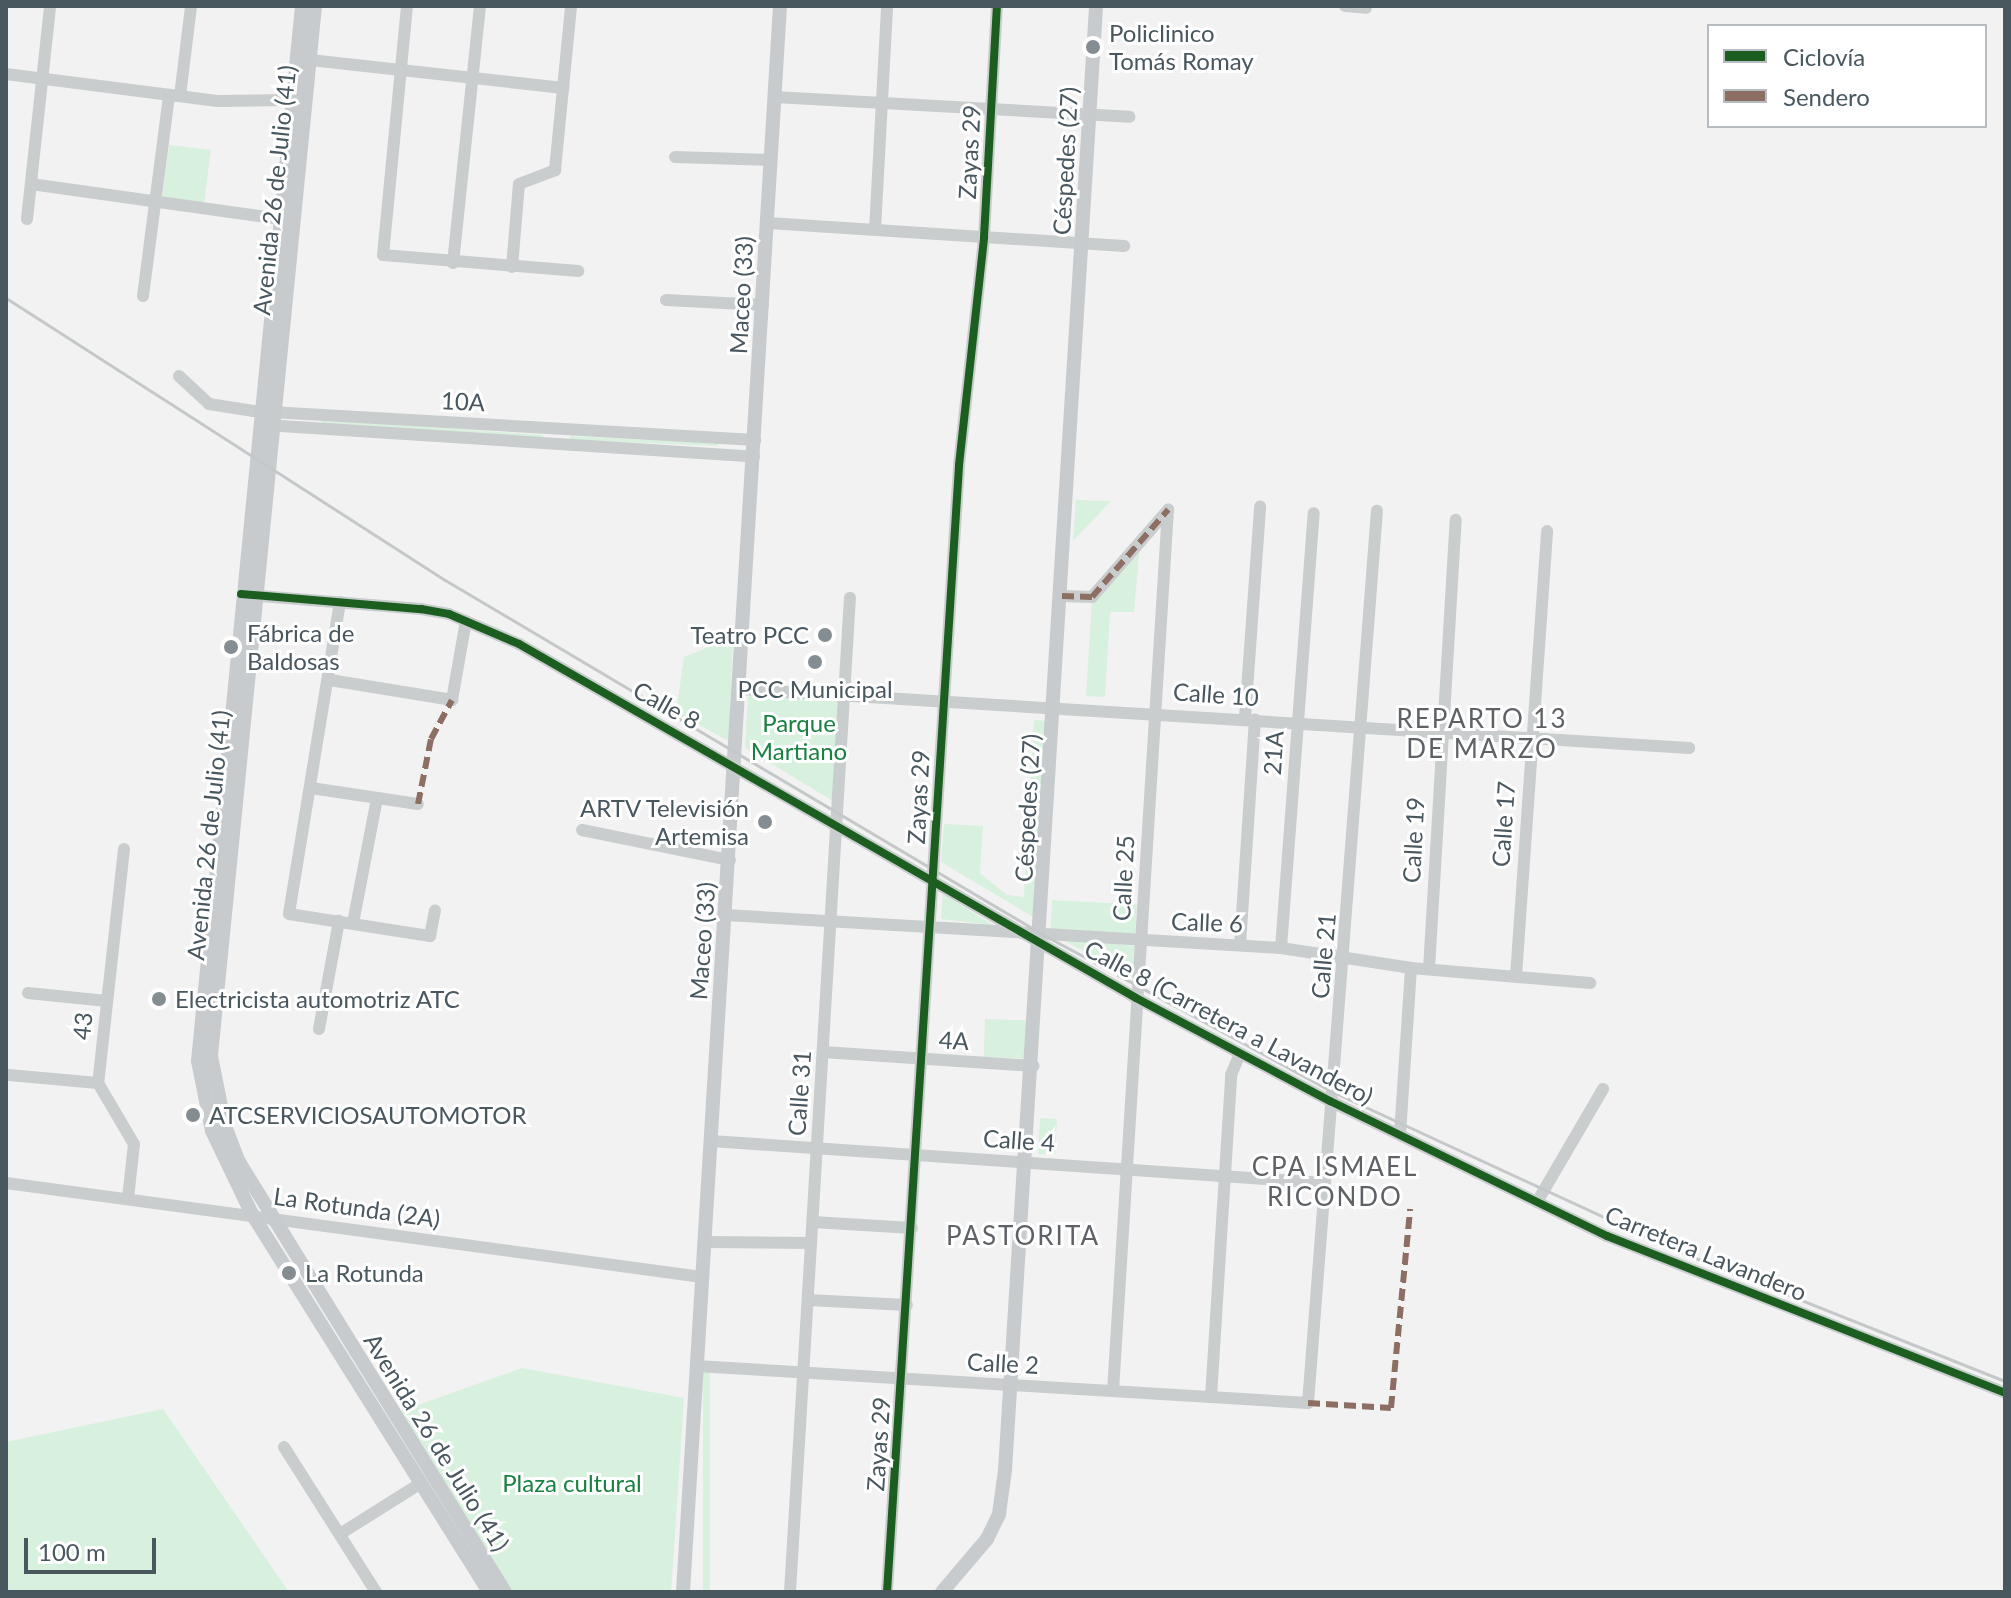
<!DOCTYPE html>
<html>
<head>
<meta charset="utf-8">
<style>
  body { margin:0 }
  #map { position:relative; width:2011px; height:1598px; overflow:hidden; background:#f3f2f2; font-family:Lato,sans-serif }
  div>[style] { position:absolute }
  .green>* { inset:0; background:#d8f0de; transform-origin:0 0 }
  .minor>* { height:12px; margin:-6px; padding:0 6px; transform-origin:6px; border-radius:6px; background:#c9cdce }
  .major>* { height:14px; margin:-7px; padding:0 7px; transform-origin:7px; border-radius:7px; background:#c8cbcd }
  .rail>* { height:3px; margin:-1.5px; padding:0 1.5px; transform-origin:1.5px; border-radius:1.5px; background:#c5c8c9 }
  .quiet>* { height:6px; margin-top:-3px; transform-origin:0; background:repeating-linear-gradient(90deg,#8d6e63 0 12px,transparent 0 18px) }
  .cycleway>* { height:8px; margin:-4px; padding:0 4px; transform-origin:4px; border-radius:4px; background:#1b5e20 }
  .dots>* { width:22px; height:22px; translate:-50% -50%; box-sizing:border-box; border:4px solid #fff; border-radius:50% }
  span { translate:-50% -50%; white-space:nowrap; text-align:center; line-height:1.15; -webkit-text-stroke:6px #fff; paint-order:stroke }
  .poi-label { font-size:24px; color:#49575f }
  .left { translate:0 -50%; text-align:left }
  .right { translate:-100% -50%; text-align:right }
  .street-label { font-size:24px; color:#49575f }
  .park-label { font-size:24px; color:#198142 }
  .neighbourhood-label { font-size:26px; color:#5e6266; letter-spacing:2px }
  .frame { position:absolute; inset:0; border:8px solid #49575f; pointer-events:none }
  .legend { position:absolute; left:1707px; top:24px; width:280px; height:104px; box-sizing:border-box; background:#fff; border:2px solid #b6bcbf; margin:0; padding:10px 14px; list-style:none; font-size:24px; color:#49575f }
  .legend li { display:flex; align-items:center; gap:16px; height:40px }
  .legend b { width:40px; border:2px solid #b6bcbf }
  .scale { position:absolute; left:24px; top:1538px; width:132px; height:36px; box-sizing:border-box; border:4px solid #49575f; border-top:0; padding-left:10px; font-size:24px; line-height:28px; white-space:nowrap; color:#49575f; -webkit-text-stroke:6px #fff; paint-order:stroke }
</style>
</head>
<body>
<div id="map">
  <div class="green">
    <i style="left:169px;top:145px;width:42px;height:53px;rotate:7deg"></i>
    <i style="clip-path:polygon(322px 420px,543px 435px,544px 438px,322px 424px)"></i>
    <i style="clip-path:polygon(570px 436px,716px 443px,719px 446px,570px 440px)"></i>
    <i style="clip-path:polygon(1076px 500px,1111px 501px,1073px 541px)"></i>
    <i style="clip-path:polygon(1140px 546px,1134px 612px,1110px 612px,1105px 697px,1086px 696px,1092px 600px)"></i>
    <i style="clip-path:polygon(733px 637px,729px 741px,676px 713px,684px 657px)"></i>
    <i style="clip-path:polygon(748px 696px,838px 701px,833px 801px,745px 748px)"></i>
    <i style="clip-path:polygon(1034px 720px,1047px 721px,1035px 918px,941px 862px,944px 824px,983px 826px,980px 873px,1007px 895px,1024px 897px)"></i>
    <i style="clip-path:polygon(943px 894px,993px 925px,941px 919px)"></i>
    <i style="left:1052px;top:900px;width:85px;height:29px;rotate:3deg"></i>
    <i style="clip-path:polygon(1061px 939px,1135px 946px,1133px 978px)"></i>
    <i style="left:985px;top:1019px;width:46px;height:38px;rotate:2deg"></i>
    <i style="left:1040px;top:1118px;width:17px;height:36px;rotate:3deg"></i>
    <i style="clip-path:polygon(522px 1368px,684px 1398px,671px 1592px,513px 1592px,401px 1411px)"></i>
    <i style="left:703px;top:1369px;width:7px;height:223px"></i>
    <i style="clip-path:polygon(163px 1409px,289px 1592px,6px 1592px,6px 1442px)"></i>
  </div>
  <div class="minor">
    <i style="left:407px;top:6px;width:250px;rotate:95.5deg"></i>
    <i style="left:383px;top:255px;width:196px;rotate:4.7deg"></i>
    <i style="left:1345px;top:6px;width:21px;rotate:5deg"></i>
    <i style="left:310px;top:60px;width:255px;rotate:6.3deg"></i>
    <i style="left:6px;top:74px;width:213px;rotate:7.3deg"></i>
    <i style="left:217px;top:101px;width:75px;rotate:-0.8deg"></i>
    <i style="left:180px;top:96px;width:91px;rotate:-83deg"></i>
    <i style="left:775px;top:97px;width:355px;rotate:3.2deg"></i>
    <i style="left:675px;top:157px;width:96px;rotate:1.8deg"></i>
    <i style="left:31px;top:184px;width:251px;rotate:8deg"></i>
    <i style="left:27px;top:219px;width:214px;rotate:-83.8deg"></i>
    <i style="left:768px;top:223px;width:357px;rotate:3.7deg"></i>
    <i style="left:875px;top:230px;width:224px;rotate:-86.9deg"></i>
    <i style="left:453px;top:263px;width:258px;rotate:-84deg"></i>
    <i style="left:512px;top:267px;width:83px;rotate:-85.2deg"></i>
    <i style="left:519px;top:184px;width:39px;rotate:-21deg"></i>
    <i style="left:555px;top:170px;width:165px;rotate:-84.4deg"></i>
    <i style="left:143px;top:296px;width:203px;rotate:-82.6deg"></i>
    <i style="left:666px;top:300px;width:97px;rotate:3deg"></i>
    <i style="left:179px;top:376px;width:41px;rotate:43deg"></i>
    <i style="left:209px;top:404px;width:45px;rotate:9deg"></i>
    <i style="left:253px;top:411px;width:503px;rotate:3.31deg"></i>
    <i style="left:265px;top:425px;width:490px;rotate:3.7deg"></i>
    <i style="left:248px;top:595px;width:174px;rotate:4.6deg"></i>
    <i style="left:421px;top:609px;width:28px;rotate:10deg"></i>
    <i style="left:449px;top:614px;width:76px;rotate:23.2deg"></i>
    <i style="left:519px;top:644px;width:711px;rotate:29.84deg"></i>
    <i style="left:1136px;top:998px;width:220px;rotate:28deg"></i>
    <i style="left:1330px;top:1101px;width:308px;rotate:26deg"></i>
    <i style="left:1607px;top:1236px;width:428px;rotate:21.5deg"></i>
    <i style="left:1062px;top:596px;width:30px;rotate:2deg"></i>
    <i style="left:1092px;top:597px;width:116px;rotate:-48.9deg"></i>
    <i style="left:340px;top:602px;width:316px;rotate:99.3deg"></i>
    <i style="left:289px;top:914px;width:143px;rotate:8.9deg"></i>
    <i style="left:430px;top:936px;width:26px;rotate:-79deg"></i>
    <i style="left:330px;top:680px;width:124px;rotate:9.3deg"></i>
    <i style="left:452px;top:700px;width:80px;rotate:-80deg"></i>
    <i style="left:740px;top:689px;width:951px;rotate:3.56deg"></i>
    <i style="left:1245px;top:718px;width:212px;rotate:-85.9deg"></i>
    <i style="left:311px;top:788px;width:108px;rotate:8.5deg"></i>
    <i style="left:582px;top:830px;width:151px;rotate:11.5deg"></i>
    <i style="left:124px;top:849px;width:235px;rotate:96.3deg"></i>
    <i style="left:98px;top:1083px;width:71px;rotate:59.5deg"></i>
    <i style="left:134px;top:1144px;width:54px;rotate:96.3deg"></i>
    <i style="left:726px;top:915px;width:556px;rotate:3.4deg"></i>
    <i style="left:1281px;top:948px;width:132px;rotate:8.7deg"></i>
    <i style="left:1411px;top:968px;width:180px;rotate:4.8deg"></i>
    <i style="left:353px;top:923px;width:127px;rotate:-79.1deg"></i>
    <i style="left:1240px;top:945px;width:226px;rotate:-86.2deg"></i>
    <i style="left:1281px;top:948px;width:436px;rotate:-85.7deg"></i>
    <i style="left:1429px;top:969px;width:450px;rotate:-86.6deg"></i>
    <i style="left:1516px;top:976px;width:446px;rotate:-86deg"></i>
    <i style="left:28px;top:993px;width:79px;rotate:5.8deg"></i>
    <i style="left:319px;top:1029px;width:110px;rotate:-79.5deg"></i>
    <i style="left:823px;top:1052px;width:211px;rotate:3.8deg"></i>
    <i style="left:9px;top:1075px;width:89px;rotate:5.1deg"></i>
    <i style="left:1400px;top:1134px;width:166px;rotate:-86.2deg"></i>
    <i style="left:711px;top:1141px;width:614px;rotate:3.92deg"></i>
    <i style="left:6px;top:1183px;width:702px;rotate:7.69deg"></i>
    <i style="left:1537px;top:1202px;width:131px;rotate:-59.7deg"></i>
    <i style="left:813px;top:1222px;width:99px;rotate:3.5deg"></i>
    <i style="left:704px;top:1242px;width:107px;rotate:0.5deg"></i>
    <i style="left:808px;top:1300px;width:99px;rotate:2.9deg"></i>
    <i style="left:696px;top:1366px;width:613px;rotate:3.46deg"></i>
    <i style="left:1308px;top:1403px;width:895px;rotate:-85.58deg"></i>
    <i style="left:1113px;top:1391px;width:883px;rotate:-86.43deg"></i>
    <i style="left:1211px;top:1397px;width:323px;rotate:-86.4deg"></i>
    <i style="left:1231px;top:1075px;width:23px;rotate:-67deg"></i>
    <i style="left:284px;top:1447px;width:172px;rotate:57.6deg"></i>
    <i style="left:340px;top:1534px;width:96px;rotate:-32.2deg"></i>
    <i style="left:790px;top:1592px;width:996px;rotate:-86.55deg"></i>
    <i style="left:887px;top:1592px;width:1129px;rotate:-86.34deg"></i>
    <i style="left:959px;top:465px;width:229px;rotate:-83.7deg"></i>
    <i style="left:984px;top:237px;width:231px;rotate:-86.8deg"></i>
  </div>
  <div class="major">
    <i style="left:302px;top:6px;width:1060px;rotate:95.63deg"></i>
    <i style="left:198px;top:1061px;width:71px;rotate:78.7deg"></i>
    <i style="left:212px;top:1131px;width:92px;rotate:64.3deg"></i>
    <i style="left:252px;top:1214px;width:446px;rotate:57.9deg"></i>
    <i style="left:315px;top:6px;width:1055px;rotate:95.66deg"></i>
    <i style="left:211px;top:1056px;width:71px;rotate:78.7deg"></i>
    <i style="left:225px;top:1126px;width:39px;rotate:69deg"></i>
    <i style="left:239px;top:1162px;width:506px;rotate:58.26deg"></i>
    <i style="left:683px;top:1592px;width:1589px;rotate:-86.5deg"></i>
    <i style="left:942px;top:1592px;width:70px;rotate:-49.7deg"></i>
    <i style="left:987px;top:1539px;width:28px;rotate:-64deg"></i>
    <i style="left:999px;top:1514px;width:44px;rotate:-82.2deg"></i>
    <i style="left:1005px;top:1470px;width:1467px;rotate:-86.44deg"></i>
  </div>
  <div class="rail">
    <i style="left:6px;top:298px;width:522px;rotate:32.72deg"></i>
    <i style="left:445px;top:580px;width:694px;rotate:30.67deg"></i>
    <i style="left:1042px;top:934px;width:151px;rotate:28.4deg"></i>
    <i style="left:1175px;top:1006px;width:178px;rotate:28.6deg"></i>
    <i style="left:1331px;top:1091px;width:377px;rotate:24.8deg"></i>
    <i style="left:1673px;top:1249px;width:357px;rotate:21.7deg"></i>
  </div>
  <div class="quiet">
    <i style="left:1062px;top:596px;width:30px;rotate:2deg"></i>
    <i style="left:1092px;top:597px;width:116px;rotate:-48.9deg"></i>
    <i style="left:418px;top:804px;width:66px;rotate:-78.7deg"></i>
    <i style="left:431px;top:739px;width:44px;rotate:-61.7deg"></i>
    <i style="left:1308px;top:1403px;width:83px;rotate:3.4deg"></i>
    <i style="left:1391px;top:1408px;width:200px;rotate:-84.5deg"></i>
  </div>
  <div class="cycleway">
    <i style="left:241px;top:594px;width:181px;rotate:4.8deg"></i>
    <i style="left:421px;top:609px;width:28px;rotate:10deg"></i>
    <i style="left:449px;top:614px;width:76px;rotate:23.2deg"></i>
    <i style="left:519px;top:644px;width:711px;rotate:29.84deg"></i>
    <i style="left:1136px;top:998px;width:220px;rotate:28deg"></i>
    <i style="left:1330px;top:1101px;width:308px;rotate:26deg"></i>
    <i style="left:1607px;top:1236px;width:428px;rotate:21.5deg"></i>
    <i style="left:887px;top:1592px;width:1129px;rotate:-86.34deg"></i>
    <i style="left:959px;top:465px;width:229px;rotate:-83.7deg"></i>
    <i style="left:984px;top:237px;width:231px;rotate:-86.8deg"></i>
  </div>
  <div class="dots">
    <i style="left:1093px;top:47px;background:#848d92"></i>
    <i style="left:825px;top:635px;background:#848d92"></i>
    <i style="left:231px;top:647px;background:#848d92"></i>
    <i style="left:815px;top:662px;background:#848d92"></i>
    <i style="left:765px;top:822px;background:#848d92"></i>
    <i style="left:159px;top:999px;background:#848d92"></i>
    <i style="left:193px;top:1115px;background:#848d92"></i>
    <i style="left:289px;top:1273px;background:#848d92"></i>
  </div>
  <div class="poi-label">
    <span class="left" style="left:1109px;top:47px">Policlinico<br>Tomás Romay</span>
    <span class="left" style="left:247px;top:647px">Fábrica de<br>Baldosas</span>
    <span class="right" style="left:809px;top:635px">Teatro PCC</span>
    <span style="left:815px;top:689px">PCC Municipal</span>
    <span class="right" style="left:749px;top:822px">ARTV Televisión<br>Artemisa</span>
    <span class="left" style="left:175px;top:999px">Electricista automotriz ATC</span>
    <span class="left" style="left:209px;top:1115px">ATCSERVICIOSAUTOMOTOR</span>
    <span class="left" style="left:305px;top:1273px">La Rotunda</span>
  </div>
  <div class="street-label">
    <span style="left:969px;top:152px;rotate:-87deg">Zayas 29</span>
    <span style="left:1065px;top:161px;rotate:-87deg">Céspedes (27)</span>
    <span style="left:274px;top:190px;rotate:-84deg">Avenida 26 de Julio (41)</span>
    <span style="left:741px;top:295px;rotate:-87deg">Maceo (33)</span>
    <span style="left:463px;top:401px;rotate:3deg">10A</span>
    <span style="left:1216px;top:694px;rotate:4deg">Calle 10</span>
    <span style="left:667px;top:705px;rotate:29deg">Calle 8</span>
    <span style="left:1273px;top:753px;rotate:-86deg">21A</span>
    <span style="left:918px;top:797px;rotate:-87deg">Zayas 29</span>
    <span style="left:1027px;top:808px;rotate:-87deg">Céspedes (27)</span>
    <span style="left:1503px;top:824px;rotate:-86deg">Calle 17</span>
    <span style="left:208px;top:835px;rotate:-84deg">Avenida 26 de Julio (41)</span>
    <span style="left:1413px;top:840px;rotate:-87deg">Calle 19</span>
    <span style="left:1123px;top:878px;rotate:-87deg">Calle 25</span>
    <span style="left:1207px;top:922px;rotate:2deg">Calle 6</span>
    <span style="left:702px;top:941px;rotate:-86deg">Maceo (33)</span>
    <span style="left:1323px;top:956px;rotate:-85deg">Calle 21</span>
    <span style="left:1229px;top:1022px;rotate:28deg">Calle 8 (Carretera a Lavandero)</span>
    <span style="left:82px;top:1026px;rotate:-84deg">43</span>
    <span style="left:954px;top:1040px;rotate:4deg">4A</span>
    <span style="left:799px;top:1093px;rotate:-86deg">Calle 31</span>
    <span style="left:1019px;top:1140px;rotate:4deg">Calle 4</span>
    <span style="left:357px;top:1207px;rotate:8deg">La Rotunda (2A)</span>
    <span style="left:1706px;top:1253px;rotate:22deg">Carretera Lavandero</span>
    <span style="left:1003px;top:1363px;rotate:3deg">Calle 2</span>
    <span style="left:437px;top:1442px;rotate:58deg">Avenida 26 de Julio (41)</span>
    <span style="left:878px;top:1444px;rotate:-86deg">Zayas 29</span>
  </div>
  <div class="park-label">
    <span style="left:799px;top:737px">Parque<br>Martiano</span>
    <span style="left:572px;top:1483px">Plaza cultural</span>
  </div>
  <div class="neighbourhood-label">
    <span style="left:1482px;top:734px">REPARTO 13<br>DE MARZO</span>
    <span style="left:1335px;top:1182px">CPA ISMAEL<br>RICONDO</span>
    <span style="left:1023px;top:1236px">PASTORITA</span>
  </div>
  <div class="frame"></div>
  <ul class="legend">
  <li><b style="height:10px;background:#1b5e20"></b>Ciclovía</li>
  <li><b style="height:10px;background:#8d6e63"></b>Sendero</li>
  </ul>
  <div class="scale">100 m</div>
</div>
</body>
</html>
